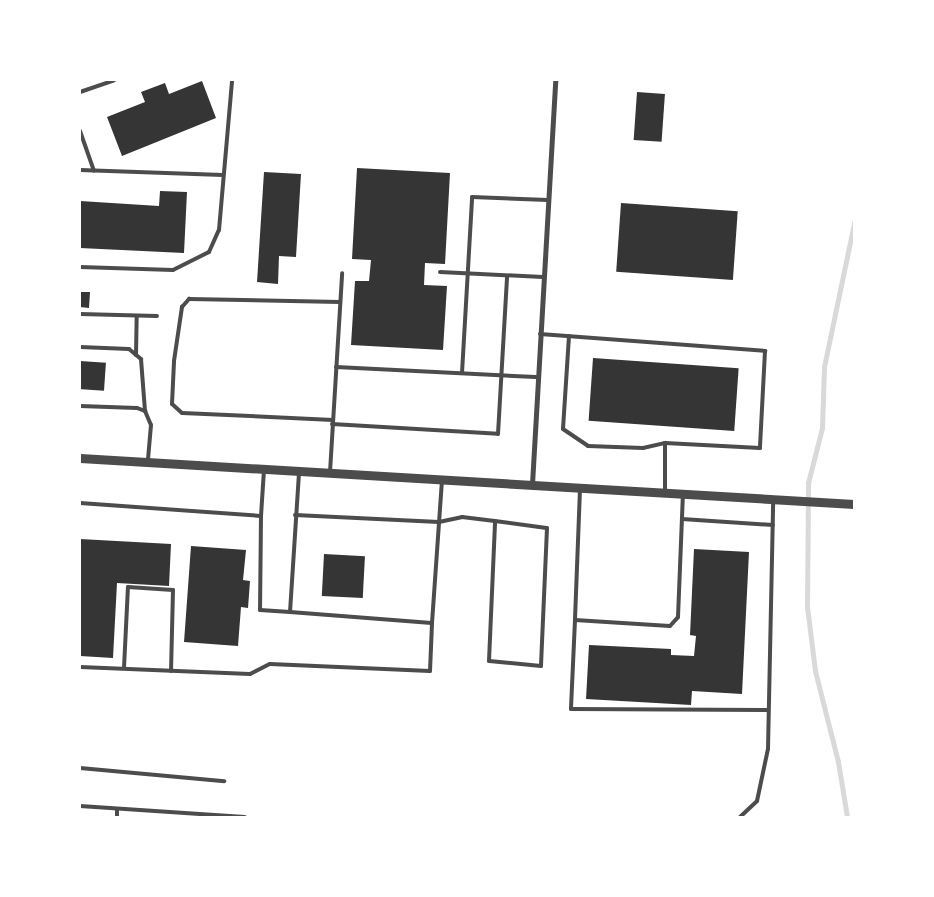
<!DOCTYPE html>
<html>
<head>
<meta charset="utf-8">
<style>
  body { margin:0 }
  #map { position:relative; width:934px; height:897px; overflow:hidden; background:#fff; font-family:"PT Sans Narrow",sans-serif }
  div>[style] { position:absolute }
  .stream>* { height:4.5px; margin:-2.25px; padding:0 2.25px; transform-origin:2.25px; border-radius:2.25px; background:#d9d9d9 }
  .building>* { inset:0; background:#353535; transform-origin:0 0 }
  .service>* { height:4px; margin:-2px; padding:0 2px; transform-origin:2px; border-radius:2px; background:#4c4c4c }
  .minor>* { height:5px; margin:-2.5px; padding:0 2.5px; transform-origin:2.5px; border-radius:2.5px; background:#4c4c4c }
  .tertiary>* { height:9px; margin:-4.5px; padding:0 4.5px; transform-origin:4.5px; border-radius:4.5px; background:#4c4c4c }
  span { translate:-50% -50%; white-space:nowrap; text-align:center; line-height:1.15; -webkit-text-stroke:4px #fff; paint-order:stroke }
  .frame { position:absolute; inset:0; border:81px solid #fff; pointer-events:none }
</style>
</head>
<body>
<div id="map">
  <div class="stream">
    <i style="left:847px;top:817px;width:56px;rotate:-99.3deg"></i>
    <i style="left:838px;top:762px;width:94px;rotate:-104.2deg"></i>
    <i style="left:815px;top:671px;width:64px;rotate:-97.1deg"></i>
    <i style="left:807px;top:607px;width:124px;rotate:-89.5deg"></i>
    <i style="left:808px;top:483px;width:57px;rotate:-75.7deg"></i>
    <i style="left:822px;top:428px;width:61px;rotate:-88.1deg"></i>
    <i style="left:824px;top:367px;width:147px;rotate:-78.2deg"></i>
  </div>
  <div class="building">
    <i style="clip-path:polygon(202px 81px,216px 118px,122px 156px,107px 117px,145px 102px,141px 92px,165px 83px,169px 94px)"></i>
    <i style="left:637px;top:92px;width:28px;height:48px;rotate:4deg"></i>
    <i style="clip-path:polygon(357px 168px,450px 173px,445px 264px,425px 263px,424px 285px,447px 286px,443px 350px,351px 345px,355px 281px,369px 281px,371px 260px,352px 259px)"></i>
    <i style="clip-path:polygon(264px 172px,301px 174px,296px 257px,279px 256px,278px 284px,257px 282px)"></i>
    <i style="clip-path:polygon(160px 191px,187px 192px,184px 253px,80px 248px,80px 201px,159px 206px)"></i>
    <i style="left:621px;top:203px;width:117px;height:69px;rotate:4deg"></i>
    <i style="clip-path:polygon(80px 292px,90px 292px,89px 308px,80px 307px)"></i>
    <i style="left:593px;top:358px;width:146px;height:63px;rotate:4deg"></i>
    <i style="left:80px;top:361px;width:26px;height:28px;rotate:4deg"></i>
    <i style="clip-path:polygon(80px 539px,171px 544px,169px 586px,117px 583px,113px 658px,80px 656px)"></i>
    <i style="clip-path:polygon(191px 546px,246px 550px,243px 580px,250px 581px,248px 608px,241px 607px,238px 646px,184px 642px)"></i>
    <i style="clip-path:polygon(694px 549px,749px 552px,742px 694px,692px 691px,691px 705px,586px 699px,589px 645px,671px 649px,671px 655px,694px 656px,696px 636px,690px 635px)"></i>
    <i style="left:324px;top:554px;width:41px;height:42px;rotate:3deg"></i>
  </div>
  <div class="service">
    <i style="left:80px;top:92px;width:36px;rotate:-19deg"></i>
    <i style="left:80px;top:131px;width:42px;rotate:70.7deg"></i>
    <i style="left:80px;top:170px;width:143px;rotate:2deg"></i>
    <i style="left:80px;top:267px;width:93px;rotate:1.8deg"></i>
    <i style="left:173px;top:270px;width:40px;rotate:-26.6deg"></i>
    <i style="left:209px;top:252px;width:24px;rotate:-66deg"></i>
    <i style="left:219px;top:230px;width:151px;rotate:-85deg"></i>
    <i style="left:440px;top:272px;width:103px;rotate:2.8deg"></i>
    <i style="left:80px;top:314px;width:77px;rotate:1.5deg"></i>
    <i style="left:540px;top:334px;width:226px;rotate:4.3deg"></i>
    <i style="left:765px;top:351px;width:97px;rotate:93deg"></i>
    <i style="left:760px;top:448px;width:95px;rotate:-177deg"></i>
    <i style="left:665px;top:443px;width:48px;rotate:90deg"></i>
    <i style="left:569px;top:336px;width:93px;rotate:93.7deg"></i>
    <i style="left:563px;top:429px;width:30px;rotate:34deg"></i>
    <i style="left:588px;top:446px;width:55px;rotate:2.1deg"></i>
    <i style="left:643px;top:448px;width:23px;rotate:-13deg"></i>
    <i style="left:80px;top:347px;width:49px;rotate:2.3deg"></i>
    <i style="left:129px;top:349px;width:16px;rotate:40deg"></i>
    <i style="left:141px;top:359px;width:52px;rotate:85.6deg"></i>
    <i style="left:136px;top:355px;width:39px;rotate:-89deg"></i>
    <i style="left:336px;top:367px;width:200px;rotate:2.9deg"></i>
    <i style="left:462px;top:373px;width:176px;rotate:-86.7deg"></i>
    <i style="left:472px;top:197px;width:76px;rotate:2.3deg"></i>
    <i style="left:80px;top:406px;width:57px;rotate:2deg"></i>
    <i style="left:137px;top:408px;width:9px;rotate:21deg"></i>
    <i style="left:145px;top:411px;width:15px;rotate:67deg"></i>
    <i style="left:151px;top:425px;width:36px;rotate:95deg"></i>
    <i style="left:333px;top:420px;width:151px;rotate:-177.3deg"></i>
    <i style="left:182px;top:413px;width:13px;rotate:-138deg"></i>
    <i style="left:172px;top:404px;width:43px;rotate:-87.3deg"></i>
    <i style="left:174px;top:361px;width:55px;rotate:-81.6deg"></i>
    <i style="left:182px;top:307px;width:11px;rotate:-49deg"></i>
    <i style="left:189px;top:299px;width:151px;rotate:1.1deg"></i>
    <i style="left:332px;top:424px;width:166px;rotate:3.4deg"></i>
    <i style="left:498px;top:434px;width:158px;rotate:-86.7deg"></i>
    <i style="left:330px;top:472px;width:199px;rotate:-86.5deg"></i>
    <i style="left:299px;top:473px;width:139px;rotate:93.7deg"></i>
    <i style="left:290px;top:612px;width:142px;rotate:4.4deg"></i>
    <i style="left:432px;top:623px;width:143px;rotate:-86deg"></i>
    <i style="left:580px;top:489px;width:131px;rotate:92.2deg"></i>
    <i style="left:575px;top:620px;width:95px;rotate:3.6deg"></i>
    <i style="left:670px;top:626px;width:12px;rotate:-48deg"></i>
    <i style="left:678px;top:617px;width:124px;rotate:-87.7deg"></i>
    <i style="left:80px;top:503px;width:181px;rotate:4.1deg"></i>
    <i style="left:261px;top:516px;width:94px;rotate:90.6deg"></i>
    <i style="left:260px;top:610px;width:30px;rotate:4deg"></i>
    <i style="left:295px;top:515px;width:144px;rotate:2.8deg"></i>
    <i style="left:439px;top:522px;width:24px;rotate:-12deg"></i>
    <i style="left:462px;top:517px;width:33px;rotate:7deg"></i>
    <i style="left:495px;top:521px;width:52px;rotate:7.7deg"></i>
    <i style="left:547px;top:528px;width:138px;rotate:92.5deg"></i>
    <i style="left:541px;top:666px;width:52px;rotate:-174.5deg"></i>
    <i style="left:489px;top:661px;width:140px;rotate:-87.5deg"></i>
    <i style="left:261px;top:516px;width:46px;rotate:-86.3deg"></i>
    <i style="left:682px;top:519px;width:91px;rotate:3.8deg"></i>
    <i style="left:575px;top:620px;width:89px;rotate:92.6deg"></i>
    <i style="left:571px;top:709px;width:197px;rotate:0.3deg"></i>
    <i style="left:80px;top:667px;width:170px;rotate:2.4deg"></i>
    <i style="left:250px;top:674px;width:22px;rotate:-27deg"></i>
    <i style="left:270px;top:664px;width:160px;rotate:2.5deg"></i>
    <i style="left:430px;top:671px;width:48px;rotate:-87.6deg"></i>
    <i style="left:124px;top:668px;width:81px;rotate:-87.2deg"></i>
    <i style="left:128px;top:587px;width:45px;rotate:3.8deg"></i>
    <i style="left:173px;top:590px;width:81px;rotate:91.4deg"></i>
    <i style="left:80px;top:768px;width:145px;rotate:5.2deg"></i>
    <i style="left:80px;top:806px;width:165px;rotate:3.8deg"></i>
    <i style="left:117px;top:817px;width:8px;rotate:-90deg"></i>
    <i style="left:740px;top:817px;width:23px;rotate:-43deg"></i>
    <i style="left:757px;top:801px;width:53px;rotate:-78.1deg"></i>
    <i style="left:768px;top:749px;width:249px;rotate:-88.8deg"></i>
  </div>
  <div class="minor">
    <i style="left:532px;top:484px;width:405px;rotate:-86.7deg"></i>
  </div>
  <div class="tertiary">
    <i style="left:80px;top:458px;width:775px;rotate:3.4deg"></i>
  </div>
  <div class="frame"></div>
</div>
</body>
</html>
